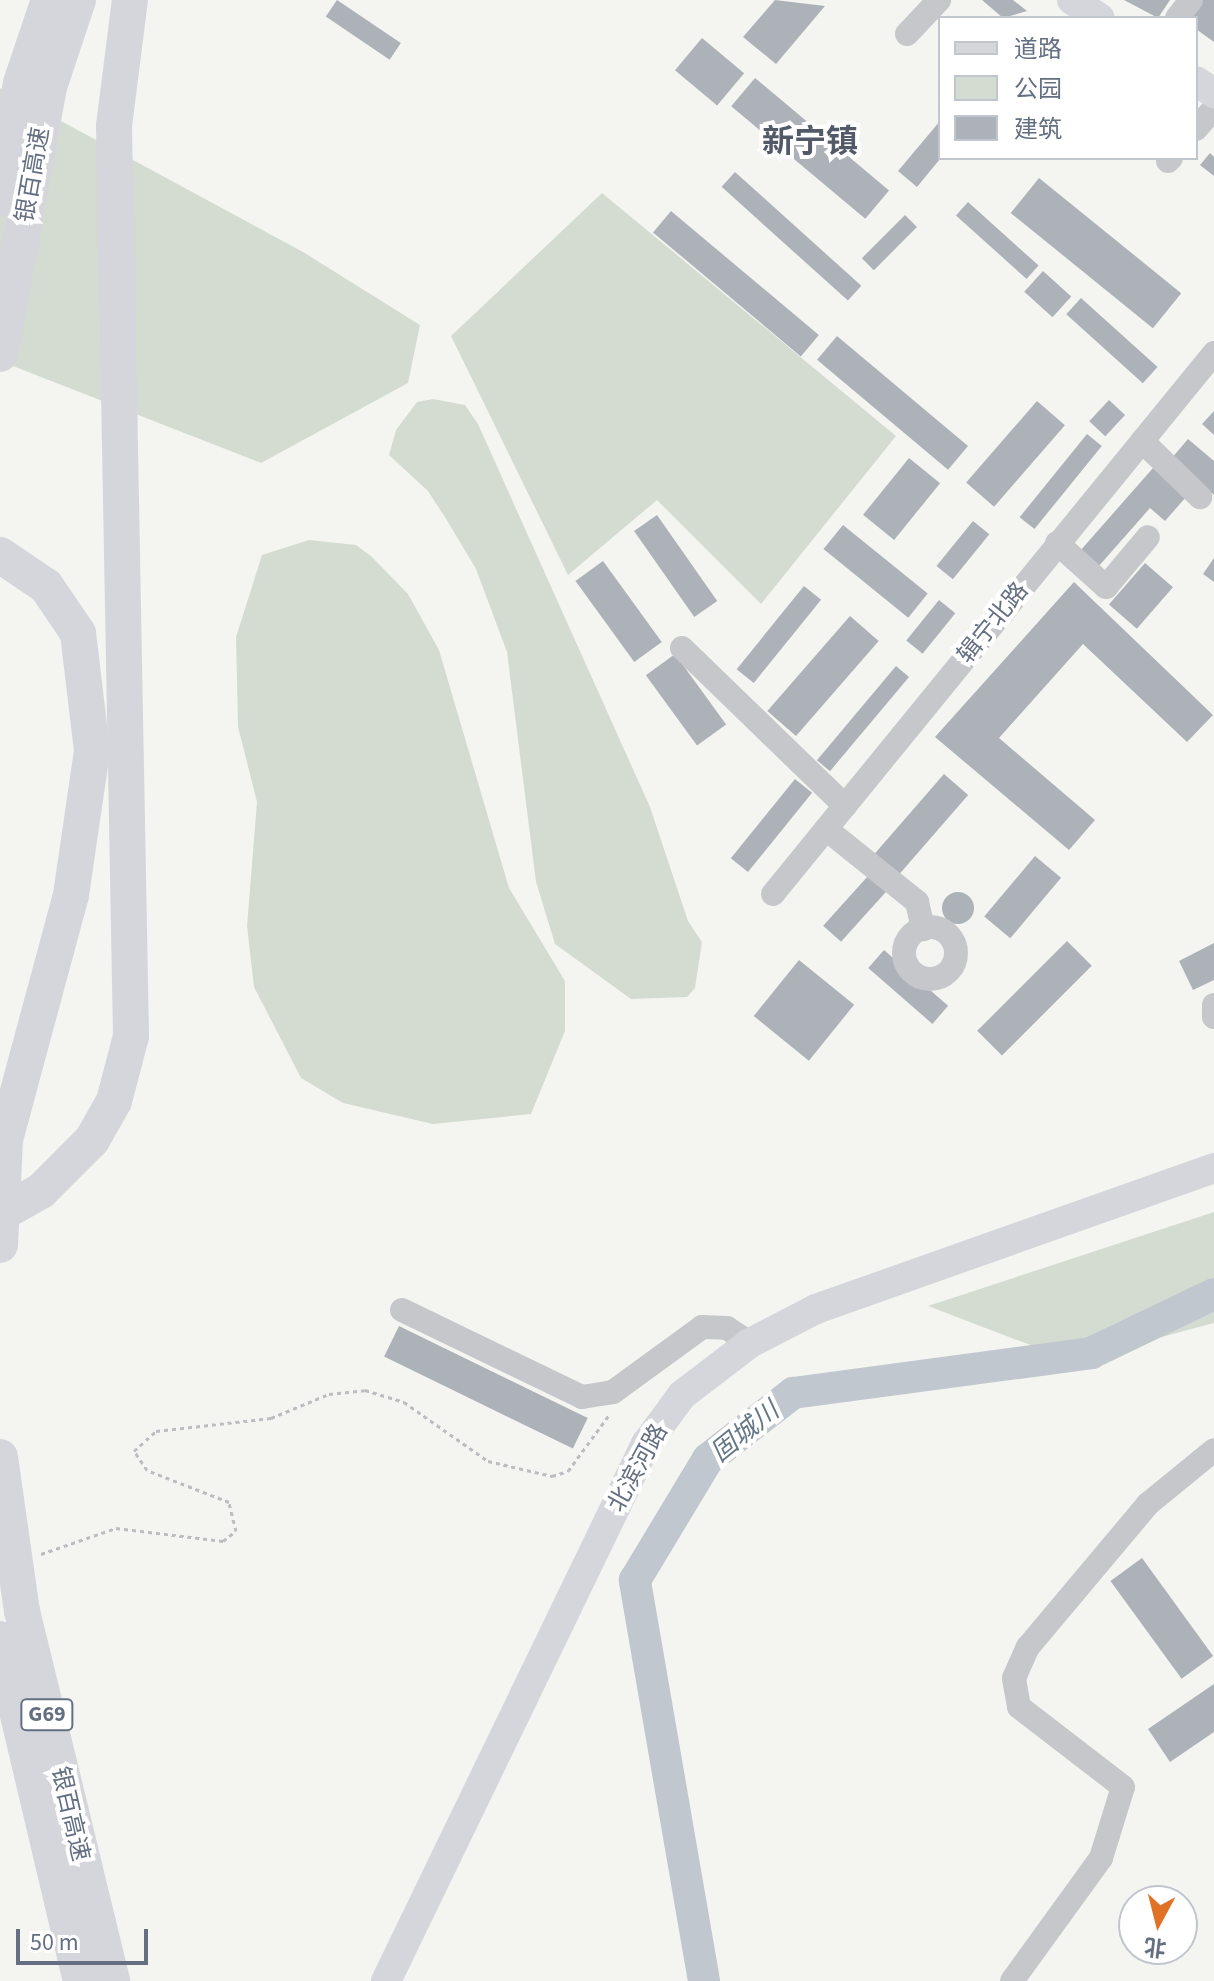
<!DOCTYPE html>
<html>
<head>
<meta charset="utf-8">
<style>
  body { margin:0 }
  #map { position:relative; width:1214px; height:1981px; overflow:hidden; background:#f4f5f1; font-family:"Source Sans 3","Noto Sans SC",sans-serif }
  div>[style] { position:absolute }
  .green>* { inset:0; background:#d4dcd2 }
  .river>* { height:32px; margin:-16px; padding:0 16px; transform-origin:16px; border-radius:16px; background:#c0c7ce }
  .building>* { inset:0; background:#adb2b9; transform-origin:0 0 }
  .round { border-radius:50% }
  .path>* { height:3px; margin-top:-1.5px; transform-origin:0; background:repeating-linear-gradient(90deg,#bcbdc0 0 4px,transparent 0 8px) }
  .minor>* { height:24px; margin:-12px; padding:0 12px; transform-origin:12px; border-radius:12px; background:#c5c7cb }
  .minor>.ring { margin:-12px; padding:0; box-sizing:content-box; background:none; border:24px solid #c5c7cb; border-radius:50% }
  .major>* { height:30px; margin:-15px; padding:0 15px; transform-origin:15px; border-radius:15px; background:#d4d6dc }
  .highway>* { height:36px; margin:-18px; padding:0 18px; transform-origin:18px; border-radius:18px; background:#d4d6dc }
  span { translate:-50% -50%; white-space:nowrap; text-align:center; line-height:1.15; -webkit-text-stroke:8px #fff; paint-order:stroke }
  .shield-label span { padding:2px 6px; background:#fff; border:2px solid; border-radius:6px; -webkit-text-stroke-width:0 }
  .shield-label { font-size:22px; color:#646f82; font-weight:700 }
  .street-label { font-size:24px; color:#646f82 }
  .water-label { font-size:26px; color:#647786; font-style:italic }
  .district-label { font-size:32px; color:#525a67; font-weight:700 }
  .legend { position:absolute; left:938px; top:16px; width:260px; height:144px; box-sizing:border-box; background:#fff; border:2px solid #c1c5cd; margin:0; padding:10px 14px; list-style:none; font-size:24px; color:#646f82 }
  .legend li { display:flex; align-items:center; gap:16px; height:40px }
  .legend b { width:40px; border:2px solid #c1c5cd }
  .north { position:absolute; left:1118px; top:1885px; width:80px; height:80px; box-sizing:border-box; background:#fff; border:2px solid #c1c5cd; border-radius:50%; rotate:187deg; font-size:22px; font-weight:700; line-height:32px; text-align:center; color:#646f82 }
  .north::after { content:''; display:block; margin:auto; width:28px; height:36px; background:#e17225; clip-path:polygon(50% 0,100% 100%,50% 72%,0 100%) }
  .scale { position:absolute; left:16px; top:1929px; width:132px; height:36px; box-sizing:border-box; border:4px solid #646f82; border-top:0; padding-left:10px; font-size:24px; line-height:28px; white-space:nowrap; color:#646f82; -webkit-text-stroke:6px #fff; paint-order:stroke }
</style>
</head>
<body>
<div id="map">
  <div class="green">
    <i style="clip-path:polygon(0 88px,303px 252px,420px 325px,408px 383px,261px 463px,0 361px)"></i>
    <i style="clip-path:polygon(602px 193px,896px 436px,761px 604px,657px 500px,568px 575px,451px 336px)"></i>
    <i style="clip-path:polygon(433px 399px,465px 405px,478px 424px,650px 807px,688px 921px,702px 942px,695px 988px,687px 997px,631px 999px,555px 944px,536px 882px,507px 652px,476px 569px,448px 522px,428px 491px,389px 455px,396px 430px,417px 402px)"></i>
    <i style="clip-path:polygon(309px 540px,356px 545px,371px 556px,408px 594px,439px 650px,509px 888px,565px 981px,565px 1031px,531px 1114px,433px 1124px,343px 1103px,301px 1078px,254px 987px,247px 926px,257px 802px,238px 727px,236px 637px,262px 555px)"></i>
    <i style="clip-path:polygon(1214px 1212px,1214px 1323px,1072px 1361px,928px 1306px)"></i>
  </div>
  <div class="river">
    <i style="left:704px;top:1981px;width:407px;rotate:-99.8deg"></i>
    <i style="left:635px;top:1580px;width:141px;rotate:-58.9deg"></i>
    <i style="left:708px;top:1459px;width:108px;rotate:-37.8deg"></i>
    <i style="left:793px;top:1393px;width:301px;rotate:-7.6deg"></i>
    <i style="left:1091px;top:1353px;width:136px;rotate:-25.6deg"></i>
  </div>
  <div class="building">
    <i style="left:337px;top:0;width:77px;height:20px;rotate:34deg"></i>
    <i style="clip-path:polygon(775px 0,825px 6px,776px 64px,743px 37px)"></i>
    <i style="clip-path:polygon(982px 0,1013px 0,1027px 11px,1003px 18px)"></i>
    <i style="clip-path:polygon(1124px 0,1170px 0,1158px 18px)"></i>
    <i style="clip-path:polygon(1199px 0,1214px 0,1214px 42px,1196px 29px,1196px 18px,1185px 18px)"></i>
    <i style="left:702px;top:38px;width:55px;height:42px;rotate:40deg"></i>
    <i style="left:755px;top:78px;width:175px;height:37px;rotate:40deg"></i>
    <i style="clip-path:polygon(940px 121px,940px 159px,917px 187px,898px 171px)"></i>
    <i style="clip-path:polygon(1210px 153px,1214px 157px,1214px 176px,1200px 165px)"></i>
    <i style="left:735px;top:172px;width:170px;height:20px;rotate:42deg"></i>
    <i style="left:1039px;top:178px;width:183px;height:45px;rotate:39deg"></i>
    <i style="left:968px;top:202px;width:95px;height:18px;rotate:42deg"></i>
    <i style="left:671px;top:211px;width:193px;height:28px;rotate:40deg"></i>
    <i style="left:905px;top:215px;width:17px;height:61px;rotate:45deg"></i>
    <i style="left:1043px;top:271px;width:38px;height:28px;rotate:42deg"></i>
    <i style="left:1081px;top:298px;width:103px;height:22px;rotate:42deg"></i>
    <i style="left:837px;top:336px;width:171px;height:31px;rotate:40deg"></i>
    <i style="left:1109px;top:400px;width:22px;height:29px;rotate:43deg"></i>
    <i style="left:1037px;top:401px;width:37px;height:108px;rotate:41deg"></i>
    <i style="clip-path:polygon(1214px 411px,1214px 435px,1202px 424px)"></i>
    <i style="left:1087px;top:434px;width:19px;height:107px;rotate:39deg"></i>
    <i style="clip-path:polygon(1188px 439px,1214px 461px,1214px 495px,1171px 459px)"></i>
    <i style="left:909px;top:458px;width:40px;height:73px;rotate:39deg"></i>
    <i style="clip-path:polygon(1153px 468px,1186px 497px,1165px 521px,1150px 508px,1098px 567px,1080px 551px)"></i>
    <i style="left:657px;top:515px;width:105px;height:28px;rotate:55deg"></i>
    <i style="left:973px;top:521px;width:21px;height:58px;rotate:39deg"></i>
    <i style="left:843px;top:525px;width:109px;height:31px;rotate:39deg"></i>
    <i style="clip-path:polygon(1214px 558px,1214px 582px,1203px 574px)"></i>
    <i style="left:603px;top:561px;width:100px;height:34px;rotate:54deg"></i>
    <i style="left:1145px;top:563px;width:37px;height:55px;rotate:41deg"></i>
    <i style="clip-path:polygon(1074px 582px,1213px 715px,1187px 742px,1083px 644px,999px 738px,1095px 820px,1069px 850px,935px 737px)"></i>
    <i style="left:804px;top:586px;width:22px;height:107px;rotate:39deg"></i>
    <i style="left:939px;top:600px;width:21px;height:52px;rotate:39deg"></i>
    <i style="left:850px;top:616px;width:38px;height:126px;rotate:41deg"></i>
    <i style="left:675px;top:654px;width:87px;height:36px;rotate:54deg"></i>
    <i style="left:896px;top:666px;width:17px;height:123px;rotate:40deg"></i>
    <i style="left:944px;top:774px;width:32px;height:106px;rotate:41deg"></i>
    <i style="left:795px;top:779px;width:22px;height:102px;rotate:39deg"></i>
    <i style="left:1035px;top:856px;width:34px;height:79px;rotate:40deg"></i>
    <i style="left:868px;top:876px;width:24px;height:67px;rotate:42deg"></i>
    <i class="round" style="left:942px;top:892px;width:32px;height:32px"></i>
    <i style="left:1067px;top:941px;width:35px;height:127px;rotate:45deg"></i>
    <i style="clip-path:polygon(1214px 943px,1214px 980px,1193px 990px,1179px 961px)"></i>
    <i style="left:884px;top:950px;width:85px;height:24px;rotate:41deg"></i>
    <i style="left:799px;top:960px;width:71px;height:72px;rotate:39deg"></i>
    <i style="left:399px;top:1326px;width:210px;height:34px;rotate:26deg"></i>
    <i style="left:1142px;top:1558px;width:121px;height:39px;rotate:54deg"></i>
    <i style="clip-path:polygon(1214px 1684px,1214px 1732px,1170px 1762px,1148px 1729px)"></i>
  </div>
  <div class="path">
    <i style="left:41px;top:1554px;width:79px;rotate:-19.1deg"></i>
    <i style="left:116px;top:1528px;width:108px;rotate:6.9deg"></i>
    <i style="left:223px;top:1541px;width:16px;rotate:-38deg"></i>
    <i style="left:236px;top:1531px;width:30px;rotate:-104deg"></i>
    <i style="left:229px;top:1502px;width:88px;rotate:-158.7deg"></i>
    <i style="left:147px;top:1470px;width:23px;rotate:-124deg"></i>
    <i style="left:134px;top:1451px;width:30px;rotate:-42deg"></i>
    <i style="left:156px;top:1431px;width:116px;rotate:-6.4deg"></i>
    <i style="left:271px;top:1418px;width:63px;rotate:-22.5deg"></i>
    <i style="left:329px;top:1394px;width:36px;rotate:-6deg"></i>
    <i style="left:365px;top:1390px;width:41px;rotate:17.1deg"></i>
    <i style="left:404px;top:1402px;width:103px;rotate:35.1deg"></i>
    <i style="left:488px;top:1461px;width:66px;rotate:13.2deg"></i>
    <i style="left:552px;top:1476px;width:17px;rotate:-17deg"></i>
    <i style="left:568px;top:1471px;width:69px;rotate:-53.8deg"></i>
  </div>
  <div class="minor">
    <i style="left:1177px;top:18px;width:23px;rotate:-52deg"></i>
    <i style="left:907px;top:34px;width:47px;rotate:-46.7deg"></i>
    <i style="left:1196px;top:129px;width:28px;rotate:-49deg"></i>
    <i style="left:1168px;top:161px;width:4px;rotate:-45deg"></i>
    <i style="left:1142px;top:441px;width:81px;rotate:44deg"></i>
    <i style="left:1057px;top:543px;width:66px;rotate:41.9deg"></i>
    <i style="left:1106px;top:587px;width:65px;rotate:-50deg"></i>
    <i style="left:682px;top:648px;width:227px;rotate:44.1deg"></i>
    <i style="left:826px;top:829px;width:117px;rotate:38.7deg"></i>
    <i style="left:917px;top:902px;width:28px;rotate:77deg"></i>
    <i style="left:773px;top:894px;width:698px;rotate:-50.81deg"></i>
    <i class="ring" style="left:904px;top:927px;width:28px;height:28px"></i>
    <i style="left:1214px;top:1005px;width:12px;rotate:90deg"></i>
    <i style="left:402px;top:1310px;width:200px;rotate:25.8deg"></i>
    <i style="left:582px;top:1397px;width:31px;rotate:-9deg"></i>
    <i style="left:613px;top:1392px;width:110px;rotate:-36.1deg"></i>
    <i style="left:702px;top:1327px;width:25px;rotate:2deg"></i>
    <i style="left:727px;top:1328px;width:27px;rotate:33deg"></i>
    <i style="left:1012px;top:1981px;width:152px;rotate:-54.1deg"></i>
    <i style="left:1101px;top:1858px;width:74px;rotate:-72.8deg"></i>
    <i style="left:1123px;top:1787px;width:131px;rotate:-142.4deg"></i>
    <i style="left:1019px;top:1707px;width:29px;rotate:-100deg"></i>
    <i style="left:1014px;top:1678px;width:34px;rotate:-66deg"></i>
    <i style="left:1028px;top:1647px;width:187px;rotate:-50deg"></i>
    <i style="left:1148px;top:1504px;width:85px;rotate:-39.3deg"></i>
  </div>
  <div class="major">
    <i style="left:1072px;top:0;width:33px;rotate:33deg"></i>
    <i style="left:1196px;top:81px;width:22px;rotate:34deg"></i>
    <i style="left:386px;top:1981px;width:597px;rotate:-64.17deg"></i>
    <i style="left:646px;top:1444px;width:61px;rotate:-53.7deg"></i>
    <i style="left:682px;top:1395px;width:86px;rotate:-37.4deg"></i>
    <i style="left:750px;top:1343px;width:74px;rotate:-27.3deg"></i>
    <i style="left:816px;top:1309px;width:422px;rotate:-19.5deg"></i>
  </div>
  <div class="highway">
    <i style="left:0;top:199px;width:118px;rotate:-79.7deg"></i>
    <i style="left:21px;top:83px;width:88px;rotate:-71.4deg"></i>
    <i style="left:0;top:354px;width:271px;rotate:-79.6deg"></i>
    <i style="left:49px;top:87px;width:92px;rotate:-71.6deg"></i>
    <i style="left:0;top:555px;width:55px;rotate:34deg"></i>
    <i style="left:46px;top:586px;width:57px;rotate:55.8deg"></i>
    <i style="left:78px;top:633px;width:119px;rotate:83.2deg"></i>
    <i style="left:92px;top:751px;width:146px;rotate:98.3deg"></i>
    <i style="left:71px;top:895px;width:253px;rotate:105.1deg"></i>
    <i style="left:5px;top:1139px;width:106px;rotate:92.7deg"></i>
    <i style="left:0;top:1214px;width:47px;rotate:-29.3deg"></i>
    <i style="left:41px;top:1191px;width:72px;rotate:-45deg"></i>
    <i style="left:92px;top:1140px;width:45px;rotate:-60.6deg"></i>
    <i style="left:114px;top:1101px;width:67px;rotate:-75.3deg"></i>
    <i style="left:131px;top:1036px;width:910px;rotate:-91.07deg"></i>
    <i style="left:114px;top:126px;width:127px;rotate:-82.8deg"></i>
    <i style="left:0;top:1457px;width:156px;rotate:81.9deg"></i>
    <i style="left:22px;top:1611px;width:381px;rotate:76.3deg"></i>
    <i style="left:0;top:1639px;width:351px;rotate:76.7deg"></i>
  </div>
  <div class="shield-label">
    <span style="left:47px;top:1715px">G69</span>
  </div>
  <div class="street-label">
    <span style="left:33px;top:175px;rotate:-80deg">银百高速</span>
    <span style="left:993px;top:623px;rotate:-51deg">辑宁北路</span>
    <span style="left:638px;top:1468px;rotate:-61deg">北滨河路</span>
    <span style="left:70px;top:1814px;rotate:77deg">银百高速</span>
  </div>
  <div class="water-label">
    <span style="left:745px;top:1432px;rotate:-39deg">固城川</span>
  </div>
  <div class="district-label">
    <span style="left:810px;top:142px">新宁镇</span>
  </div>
  <ul class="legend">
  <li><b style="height:10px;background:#d4d6dc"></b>道路</li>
  <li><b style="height:22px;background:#d4dcd2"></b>公园</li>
  <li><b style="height:22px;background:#adb2b9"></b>建筑</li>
  </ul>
  <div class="north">北</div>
  <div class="scale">50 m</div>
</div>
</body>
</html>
